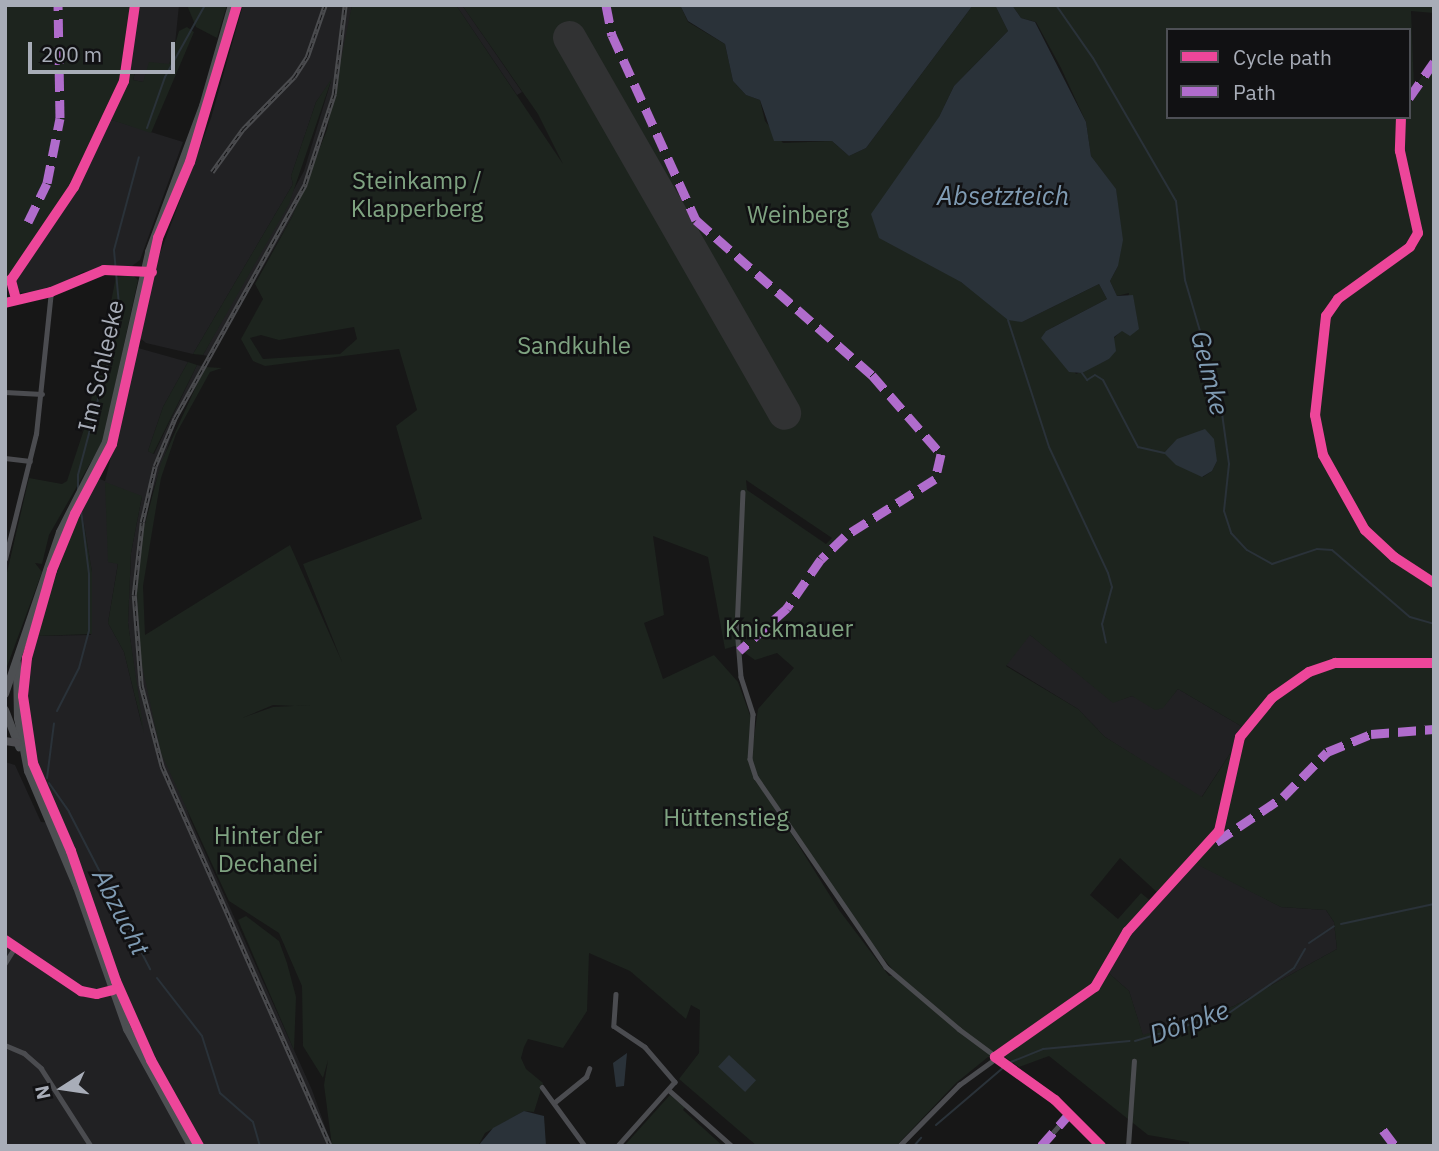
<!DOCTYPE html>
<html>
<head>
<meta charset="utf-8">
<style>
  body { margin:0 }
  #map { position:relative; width:1439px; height:1151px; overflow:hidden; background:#171717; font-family:"IBM Plex Sans",sans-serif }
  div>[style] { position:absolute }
  .built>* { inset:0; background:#212123 }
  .green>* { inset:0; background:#1d241e }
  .water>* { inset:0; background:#2a3239; transform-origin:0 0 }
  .stream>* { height:2px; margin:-1px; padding:0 1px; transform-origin:1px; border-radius:1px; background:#2a3239 }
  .runway>* { height:33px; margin:-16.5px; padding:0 16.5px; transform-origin:16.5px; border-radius:16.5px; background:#313233 }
  .minor>* { height:4.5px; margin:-2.25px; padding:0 2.25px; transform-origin:2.25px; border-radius:2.25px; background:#4b4c50 }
  .secondary>* { height:7px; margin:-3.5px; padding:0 3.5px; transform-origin:3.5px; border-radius:3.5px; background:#4a4a4e }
  .primary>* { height:8px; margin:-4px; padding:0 4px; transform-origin:4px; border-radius:4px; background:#4d4f52 }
  .trunk>* { height:8px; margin:-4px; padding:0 4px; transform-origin:4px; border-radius:4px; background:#4e4e52 }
  .rail>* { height:4.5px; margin-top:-2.25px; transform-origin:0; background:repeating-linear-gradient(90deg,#111113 0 5px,#4b4c4f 0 10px); box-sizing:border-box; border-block:2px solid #4b4c4f }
  .quiet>* { height:9px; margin-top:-4.5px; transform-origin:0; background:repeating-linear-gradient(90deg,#b06ccc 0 18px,transparent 0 27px) }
  .cycleway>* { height:10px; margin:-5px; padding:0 5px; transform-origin:5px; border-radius:5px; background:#ed469a }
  span { translate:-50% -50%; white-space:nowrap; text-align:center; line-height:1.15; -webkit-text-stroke:5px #111113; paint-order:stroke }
  .park-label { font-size:24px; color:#7fa381 }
  .street-label { font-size:24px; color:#a8adb8 }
  .water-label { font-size:26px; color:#7f9bb3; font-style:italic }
  .frame { position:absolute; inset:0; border:7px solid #a8adb8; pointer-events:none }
  .legend { position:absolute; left:1166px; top:28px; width:245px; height:91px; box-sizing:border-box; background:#111113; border:2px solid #4d4f55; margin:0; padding:9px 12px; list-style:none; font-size:21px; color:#a8adb8 }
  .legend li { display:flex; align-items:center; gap:14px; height:35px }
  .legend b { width:35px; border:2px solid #4d4f55 }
  .north { position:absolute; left:28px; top:1053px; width:70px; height:70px; -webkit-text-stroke:5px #111113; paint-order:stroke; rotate:258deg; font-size:19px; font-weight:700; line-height:28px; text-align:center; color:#a8adb8 }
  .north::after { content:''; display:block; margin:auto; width:24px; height:32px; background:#a8adb8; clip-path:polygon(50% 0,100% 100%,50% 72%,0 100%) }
  .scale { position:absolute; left:28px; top:42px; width:147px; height:32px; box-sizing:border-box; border:4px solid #a8adb8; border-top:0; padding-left:9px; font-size:21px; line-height:24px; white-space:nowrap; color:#a8adb8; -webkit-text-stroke:5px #111113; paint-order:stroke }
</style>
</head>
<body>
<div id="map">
  <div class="built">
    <i style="clip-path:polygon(138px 5px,179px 5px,174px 54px,169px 64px,143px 82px,133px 80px,135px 72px,128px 71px)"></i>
    <i style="clip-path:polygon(243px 5px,352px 5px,339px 86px,312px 173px,292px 217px,211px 357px,203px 355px,304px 171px,331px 81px,316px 102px,291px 176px,293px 184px,193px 354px,146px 343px,140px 338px,156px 264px,211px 118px)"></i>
    <i style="clip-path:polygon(456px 5px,462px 5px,522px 92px,517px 95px)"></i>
    <i style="clip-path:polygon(109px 119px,183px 142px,140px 260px,132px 266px,83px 272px,48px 291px,17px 293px,15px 281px,74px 189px)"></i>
    <i style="clip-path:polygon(evenodd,138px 348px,188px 362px,163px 407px,148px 451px,154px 454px,197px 365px,205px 367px,176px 422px,149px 502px,138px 571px,140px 656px,190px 819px,312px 1090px,332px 1146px,5px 1146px,5px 762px,15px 765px,41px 822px,61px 823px,28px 737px,27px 667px,34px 636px,91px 635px,92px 572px,81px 507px,97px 478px,105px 481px,138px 348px,142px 496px,131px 553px,128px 623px,142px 726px,124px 652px,108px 623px,118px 563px,109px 562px,142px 496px)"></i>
    <i style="clip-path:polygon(1029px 634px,1113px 702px,1132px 696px,1163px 707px,1178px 689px,1246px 729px,1201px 798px,1105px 737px,1078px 709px,1006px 665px)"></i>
    <i style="clip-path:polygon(1192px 861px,1281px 907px,1326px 910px,1334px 922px,1337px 949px,1234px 1006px,1143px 1036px,1129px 991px,1103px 968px,1128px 928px)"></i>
  </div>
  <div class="green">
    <i style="clip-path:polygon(5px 5px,134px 5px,121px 76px,103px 122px,68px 189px,5px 281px)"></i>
    <i style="clip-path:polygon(187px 5px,227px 5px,217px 38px,196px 27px)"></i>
    <i style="clip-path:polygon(evenodd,352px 5px,456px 5px,563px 164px,538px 114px,462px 5px,680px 5px,688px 22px,725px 44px,733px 81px,746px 95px,760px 100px,765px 121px,783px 143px,832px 141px,849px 156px,866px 148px,973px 5px,995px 5px,1008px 31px,954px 86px,939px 117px,961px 282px,1022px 322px,1099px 284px,1107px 299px,1046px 331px,1076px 374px,1109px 359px,1114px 338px,1122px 330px,1129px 293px,1117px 296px,1110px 281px,1118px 266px,1116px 190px,1091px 156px,1086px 122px,1061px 68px,1036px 22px,1021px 18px,1012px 5px,1434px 5px,1434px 13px,1411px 11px,1414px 88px,1434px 59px,1434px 1146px,1189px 1146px,1189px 1142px,1148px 1135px,1049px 1056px,1019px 1067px,1005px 1057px,988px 1057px,956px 1083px,896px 1146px,757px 1146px,679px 1079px,699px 1053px,700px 1010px,691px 1005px,686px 1019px,630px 971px,589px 953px,587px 1011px,563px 1048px,528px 1039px,524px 1047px,521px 1058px,526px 1069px,543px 1083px,534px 1112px,524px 1111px,485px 1133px,478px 1146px,332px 1146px,324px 1085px,328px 1060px,323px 1078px,303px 1046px,302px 986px,279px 933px,229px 901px,161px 753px,140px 656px,137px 593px,143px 532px,161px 463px,205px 367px,222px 368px,210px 372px,176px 434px,161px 478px,143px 586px,145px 635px,290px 545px,342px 662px,303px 564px,422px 519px,396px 426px,417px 410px,399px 349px,265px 366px,253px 361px,241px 339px,263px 299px,255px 284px,292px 217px,327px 130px,352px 5px,1168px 30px,1409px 30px,1409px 117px,1168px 117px,1168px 30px,352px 5px,354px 327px,357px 339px,340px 354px,263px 359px,250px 338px,261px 335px,279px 340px,354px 327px,352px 5px,1205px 430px,1217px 461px,1212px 471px,1203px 477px,1197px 472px,1197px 433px,1205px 430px,352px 5px,746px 480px,832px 538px,826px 544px,747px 490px,746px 480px,352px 5px,653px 536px,708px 557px,725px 649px,735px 646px,755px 660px,777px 653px,794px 668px,758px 709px,750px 765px,751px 718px,738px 682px,714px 655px,663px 679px,644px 623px,664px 615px,653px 536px,352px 5px,1030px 635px,1113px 703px,1132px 696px,1155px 710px,1163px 708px,1178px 689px,1246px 729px,1202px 797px,1105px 737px,1078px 709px,1006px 666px,1030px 635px,352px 5px,273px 705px,297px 706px,314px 705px,273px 707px,242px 718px,273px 705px,352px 5px,762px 787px,870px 942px,898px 976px,889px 976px,839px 910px,762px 787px,352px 5px,1120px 858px,1161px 896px,1192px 862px,1281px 907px,1326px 910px,1334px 922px,1337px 949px,1234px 1006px,1143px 1035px,1129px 991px,1103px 968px,1128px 928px,1154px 904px,1141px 893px,1118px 919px,1090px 895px,1120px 858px)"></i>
    <i style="clip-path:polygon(187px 27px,194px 32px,151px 133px,109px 119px,128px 71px,135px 72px,133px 80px,143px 82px,149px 62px,169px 64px,179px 31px)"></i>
    <i style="clip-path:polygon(332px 78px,289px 204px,203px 355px,193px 354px,293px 184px,291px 176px,316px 102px)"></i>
    <i style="clip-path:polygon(133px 275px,138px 280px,103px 441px,49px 535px,42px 564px,35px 563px,42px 572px,5px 672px,5px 581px,29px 478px,62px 484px,67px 481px,87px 420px,116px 277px)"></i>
    <i style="clip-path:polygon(188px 362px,197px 365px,153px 454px,148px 451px,163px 407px)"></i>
    <i style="clip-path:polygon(105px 482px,142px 496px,131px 553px,128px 623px,144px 733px,124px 652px,108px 623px,118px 564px,108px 562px)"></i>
    <i style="clip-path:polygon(81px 507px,92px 572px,92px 634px,34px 636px)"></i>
    <i style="clip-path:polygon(246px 916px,279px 941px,287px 963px,296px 997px,294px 1050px,238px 920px)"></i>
    <i style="clip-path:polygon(670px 1095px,685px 1107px,683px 1110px,723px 1146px,624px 1146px)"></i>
  </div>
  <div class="water">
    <i style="clip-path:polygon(680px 5px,973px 5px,866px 148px,849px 156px,832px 141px,774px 141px,760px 100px,746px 95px,733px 81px,725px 44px,688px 21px)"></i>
    <i style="clip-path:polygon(995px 5px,1012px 5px,1021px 18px,1035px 22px,1086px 122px,1091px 156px,1116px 189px,1123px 240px,1118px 266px,1110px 281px,1117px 296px,1133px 295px,1139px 329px,1130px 336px,1122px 331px,1114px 337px,1116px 351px,1109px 359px,1082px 373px,1069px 372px,1041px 338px,1046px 331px,1107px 299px,1099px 284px,1022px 322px,1008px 320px,961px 282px,879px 238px,871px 214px,939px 117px,954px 86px,1008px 31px)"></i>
    <i style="clip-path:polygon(1205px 429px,1214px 439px,1217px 461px,1212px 471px,1202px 477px,1176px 465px,1164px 453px,1177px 439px)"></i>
    <i style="clip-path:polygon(627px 1053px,624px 1086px,616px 1087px,613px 1063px)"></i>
    <i style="left:729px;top:1055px;width:37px;height:16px;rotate:43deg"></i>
    <i style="clip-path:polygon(524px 1111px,544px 1116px,546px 1146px,478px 1146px,493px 1128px)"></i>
  </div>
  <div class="stream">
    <i style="left:1056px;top:5px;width:65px;rotate:55.1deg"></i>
    <i style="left:1093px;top:58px;width:165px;rotate:59.9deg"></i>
    <i style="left:1176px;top:201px;width:80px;rotate:83.5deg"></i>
    <i style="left:1185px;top:280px;width:124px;rotate:73.6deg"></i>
    <i style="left:1220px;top:399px;width:66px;rotate:82.1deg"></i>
    <i style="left:1229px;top:464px;width:47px;rotate:96.1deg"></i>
    <i style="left:1224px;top:511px;width:23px;rotate:72deg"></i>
    <i style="left:1231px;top:533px;width:23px;rotate:47deg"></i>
    <i style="left:1247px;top:550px;width:29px;rotate:29deg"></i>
    <i style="left:1272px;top:564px;width:47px;rotate:-18.4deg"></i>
    <i style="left:1317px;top:549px;width:15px;rotate:4deg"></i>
    <i style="left:1332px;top:550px;width:103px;rotate:40.7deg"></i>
    <i style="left:1410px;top:617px;width:25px;rotate:16deg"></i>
    <i style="left:147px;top:128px;width:54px;rotate:-70.6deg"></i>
    <i style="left:165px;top:77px;width:82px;rotate:-60.9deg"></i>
    <i style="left:1008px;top:320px;width:133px;rotate:72.1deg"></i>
    <i style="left:1049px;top:447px;width:139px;rotate:64.9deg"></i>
    <i style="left:1108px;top:573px;width:15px;rotate:74deg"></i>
    <i style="left:1112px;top:587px;width:38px;rotate:105deg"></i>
    <i style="left:1102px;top:624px;width:19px;rotate:78deg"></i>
    <i style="left:1082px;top:373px;width:9px;rotate:54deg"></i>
    <i style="left:1087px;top:380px;width:9px;rotate:-32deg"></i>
    <i style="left:1095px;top:375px;width:9px;rotate:32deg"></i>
    <i style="left:1103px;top:380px;width:76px;rotate:62.4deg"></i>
    <i style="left:1138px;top:447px;width:27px;rotate:13deg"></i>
    <i style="left:78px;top:490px;width:15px;rotate:-90deg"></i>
    <i style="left:78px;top:475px;width:164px;rotate:-75.2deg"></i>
    <i style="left:120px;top:316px;width:66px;rotate:-95.2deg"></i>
    <i style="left:114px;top:250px;width:96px;rotate:-75deg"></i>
    <i style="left:57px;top:711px;width:48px;rotate:-62.9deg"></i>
    <i style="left:79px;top:668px;width:39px;rotate:-75deg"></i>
    <i style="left:89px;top:630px;width:56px;rotate:-90deg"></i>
    <i style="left:89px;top:574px;width:73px;rotate:-97.1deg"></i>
    <i style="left:47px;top:778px;width:55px;rotate:-82.7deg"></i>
    <i style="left:49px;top:783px;width:35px;rotate:55deg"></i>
    <i style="left:69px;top:812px;width:177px;rotate:62.7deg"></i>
    <i style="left:1341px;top:924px;width:95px;rotate:-12.1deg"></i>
    <i style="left:1309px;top:943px;width:30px;rotate:-34deg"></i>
    <i style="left:157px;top:978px;width:73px;rotate:52.2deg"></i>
    <i style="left:202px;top:1036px;width:60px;rotate:72.5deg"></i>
    <i style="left:220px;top:1093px;width:44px;rotate:41.3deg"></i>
    <i style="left:253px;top:1122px;width:25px;rotate:74deg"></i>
    <i style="left:1135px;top:1041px;width:98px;rotate:-16.6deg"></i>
    <i style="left:1229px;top:1013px;width:79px;rotate:-34.7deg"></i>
    <i style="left:1294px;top:968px;width:22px;rotate:-60deg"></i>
    <i style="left:1011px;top:1062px;width:35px;rotate:-22deg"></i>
    <i style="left:1043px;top:1049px;width:87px;rotate:-5.3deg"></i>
    <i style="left:936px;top:1125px;width:89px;rotate:-40.5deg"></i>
    <i style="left:914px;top:1146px;width:11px;rotate:-49deg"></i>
  </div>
  <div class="runway">
    <i style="left:569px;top:37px;width:433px;rotate:60.2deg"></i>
  </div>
  <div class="minor">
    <i style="left:5px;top:303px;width:47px;rotate:-13.4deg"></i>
    <i style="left:51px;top:292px;width:57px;rotate:-22.5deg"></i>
    <i style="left:104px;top:270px;width:40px;rotate:-1.4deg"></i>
    <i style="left:5px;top:392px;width:37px;rotate:3deg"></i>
    <i style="left:5px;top:458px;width:25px;rotate:7deg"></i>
    <i style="left:743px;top:492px;width:136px;rotate:92.5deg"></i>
    <i style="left:737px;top:628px;width:49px;rotate:85.3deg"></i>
    <i style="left:741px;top:677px;width:39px;rotate:72deg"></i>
    <i style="left:753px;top:714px;width:45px;rotate:93.8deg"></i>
    <i style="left:750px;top:759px;width:19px;rotate:72deg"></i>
    <i style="left:756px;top:777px;width:230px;rotate:55.6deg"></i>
    <i style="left:886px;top:967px;width:96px;rotate:40.3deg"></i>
    <i style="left:959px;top:1029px;width:119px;rotate:36.5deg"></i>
    <i style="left:1055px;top:1100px;width:65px;rotate:45deg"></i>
    <i style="left:5px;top:559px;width:129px;rotate:-76.1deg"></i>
    <i style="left:36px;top:434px;width:143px;rotate:-84deg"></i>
    <i style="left:5px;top:963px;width:19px;rotate:-58deg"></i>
    <i style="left:616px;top:994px;width:32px;rotate:94deg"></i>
    <i style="left:614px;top:1026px;width:37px;rotate:34deg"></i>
    <i style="left:645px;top:1047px;width:46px;rotate:49.4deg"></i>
    <i style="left:675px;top:1082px;width:86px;rotate:131.7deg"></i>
    <i style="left:5px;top:1045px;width:21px;rotate:23deg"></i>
    <i style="left:24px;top:1053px;width:23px;rotate:41deg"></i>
    <i style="left:41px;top:1068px;width:93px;rotate:57.3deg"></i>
    <i style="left:542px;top:1087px;width:73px;rotate:53.9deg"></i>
    <i style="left:670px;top:1091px;width:83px;rotate:41.6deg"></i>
    <i style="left:555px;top:1102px;width:40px;rotate:-39deg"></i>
    <i style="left:586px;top:1077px;width:9px;rotate:-69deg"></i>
    <i style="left:899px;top:1146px;width:86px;rotate:-45.5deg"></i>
    <i style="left:959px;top:1085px;width:168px;rotate:-35.8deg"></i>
    <i style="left:1095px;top:987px;width:64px;rotate:-59.8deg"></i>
    <i style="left:1127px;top:932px;width:98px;rotate:-46.7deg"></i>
    <i style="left:1041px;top:1146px;width:44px;rotate:-48.7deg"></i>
    <i style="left:1128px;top:1146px;width:85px;rotate:-86deg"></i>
  </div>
  <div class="secondary">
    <i style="left:11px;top:944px;width:84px;rotate:33.9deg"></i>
    <i style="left:81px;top:991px;width:16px;rotate:11deg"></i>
    <i style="left:97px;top:994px;width:16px;rotate:-14deg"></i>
  </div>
  <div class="primary">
    <i style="left:17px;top:663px;width:55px;rotate:89deg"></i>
    <i style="left:18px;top:718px;width:54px;rotate:79.3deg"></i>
    <i style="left:28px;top:771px;width:126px;rotate:67.1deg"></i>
    <i style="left:77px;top:887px;width:151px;rotate:70.6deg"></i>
    <i style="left:127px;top:1029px;width:133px;rotate:61.3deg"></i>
    <i style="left:5px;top:694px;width:171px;rotate:-71.2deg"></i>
    <i style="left:60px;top:532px;width:101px;rotate:-62.9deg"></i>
    <i style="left:106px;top:442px;width:195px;rotate:-77.2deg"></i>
    <i style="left:149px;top:252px;width:156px;rotate:-69.7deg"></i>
    <i style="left:203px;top:106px;width:105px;rotate:-74deg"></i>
    <i style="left:5px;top:710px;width:40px;rotate:69deg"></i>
  </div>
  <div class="trunk">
    <i style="left:5px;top:741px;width:12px;rotate:9deg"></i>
  </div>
  <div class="rail">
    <i style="left:212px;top:172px;width:53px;rotate:-54.2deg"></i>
    <i style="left:243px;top:129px;width:73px;rotate:-45.6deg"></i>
    <i style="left:294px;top:77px;width:24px;rotate:-57deg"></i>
    <i style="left:307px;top:57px;width:55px;rotate:-70.9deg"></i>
    <i style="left:330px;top:1146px;width:415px;rotate:-113.9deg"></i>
    <i style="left:162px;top:767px;width:84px;rotate:-104.5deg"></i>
    <i style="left:141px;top:686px;width:91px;rotate:-94.4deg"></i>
    <i style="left:134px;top:595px;width:73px;rotate:-83.7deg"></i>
    <i style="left:142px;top:522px;width:57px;rotate:-76.9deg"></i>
    <i style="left:155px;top:466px;width:52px;rotate:-67.4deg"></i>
    <i style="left:175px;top:418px;width:268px;rotate:-60.9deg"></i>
    <i style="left:305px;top:184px;width:95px;rotate:-72.1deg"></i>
    <i style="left:334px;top:94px;width:90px;rotate:-83deg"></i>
  </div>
  <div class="quiet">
    <i style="left:606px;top:5px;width:31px;rotate:79deg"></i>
    <i style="left:612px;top:35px;width:203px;rotate:65.6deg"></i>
    <i style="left:696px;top:220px;width:235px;rotate:41.4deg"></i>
    <i style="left:872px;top:375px;width:105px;rotate:48.9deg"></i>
    <i style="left:941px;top:454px;width:26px;rotate:103deg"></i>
    <i style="left:935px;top:479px;width:107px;rotate:147.7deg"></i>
    <i style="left:845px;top:536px;width:33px;rotate:136deg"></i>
    <i style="left:821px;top:559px;width:60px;rotate:124.8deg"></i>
    <i style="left:787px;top:608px;width:64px;rotate:138.1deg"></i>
    <i style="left:1409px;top:98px;width:44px;rotate:-55.2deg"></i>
    <i style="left:28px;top:222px;width:43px;rotate:-64deg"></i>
    <i style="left:47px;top:183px;width:66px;rotate:-78.7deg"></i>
    <i style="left:60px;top:118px;width:113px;rotate:-91deg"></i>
    <i style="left:1216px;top:842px;width:81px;rotate:-33.9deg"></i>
    <i style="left:1283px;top:797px;width:63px;rotate:-45.6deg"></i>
    <i style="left:1327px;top:752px;width:48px;rotate:-22.2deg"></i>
    <i style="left:1371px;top:734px;width:63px;rotate:-4.5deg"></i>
    <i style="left:1383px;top:1130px;width:20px;rotate:53deg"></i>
    <i style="left:1041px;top:1146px;width:44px;rotate:-48.7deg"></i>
  </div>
  <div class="cycleway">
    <i style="left:1401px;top:117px;width:34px;rotate:92deg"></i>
    <i style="left:1400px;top:151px;width:84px;rotate:77.6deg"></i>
    <i style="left:1418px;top:233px;width:16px;rotate:120deg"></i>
    <i style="left:1410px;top:247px;width:89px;rotate:144.2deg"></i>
    <i style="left:1338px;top:299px;width:21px;rotate:125deg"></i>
    <i style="left:1326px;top:316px;width:100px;rotate:96.3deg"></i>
    <i style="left:1315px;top:415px;width:41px;rotate:78.7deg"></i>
    <i style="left:1323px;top:455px;width:86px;rotate:60.8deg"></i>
    <i style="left:1365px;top:530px;width:40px;rotate:43deg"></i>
    <i style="left:1394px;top:557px;width:48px;rotate:33deg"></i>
    <i style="left:16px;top:299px;width:20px;rotate:-105deg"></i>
    <i style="left:11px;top:280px;width:112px;rotate:-55.9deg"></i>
    <i style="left:74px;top:187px;width:117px;rotate:-64.7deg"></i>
    <i style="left:124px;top:81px;width:77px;rotate:-81.8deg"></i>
    <i style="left:5px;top:303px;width:47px;rotate:-13.4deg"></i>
    <i style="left:51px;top:292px;width:57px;rotate:-22.5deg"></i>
    <i style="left:104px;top:270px;width:48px;rotate:2.4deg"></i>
    <i style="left:5px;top:940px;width:92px;rotate:33.9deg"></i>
    <i style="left:81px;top:991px;width:16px;rotate:11deg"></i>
    <i style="left:97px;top:994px;width:16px;rotate:-14deg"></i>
    <i style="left:199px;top:1146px;width:98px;rotate:-119.2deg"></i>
    <i style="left:151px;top:1060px;width:86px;rotate:-113.9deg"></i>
    <i style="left:116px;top:981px;width:138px;rotate:-109.1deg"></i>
    <i style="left:71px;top:851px;width:96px;rotate:-113.4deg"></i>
    <i style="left:33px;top:763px;width:68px;rotate:-98.5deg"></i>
    <i style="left:23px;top:696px;width:38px;rotate:-84deg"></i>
    <i style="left:27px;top:658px;width:91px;rotate:-74.1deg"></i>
    <i style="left:52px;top:570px;width:61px;rotate:-67.7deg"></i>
    <i style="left:75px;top:514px;width:79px;rotate:-62.1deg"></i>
    <i style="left:112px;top:444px;width:211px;rotate:-77.4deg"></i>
    <i style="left:158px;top:238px;width:82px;rotate:-67.2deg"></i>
    <i style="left:190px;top:162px;width:164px;rotate:-73.3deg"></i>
    <i style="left:1101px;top:1146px;width:65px;rotate:-135deg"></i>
    <i style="left:1055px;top:1100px;width:74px;rotate:-144.4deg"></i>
    <i style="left:995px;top:1057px;width:122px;rotate:-35deg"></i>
    <i style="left:1095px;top:987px;width:64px;rotate:-59.8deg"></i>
    <i style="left:1127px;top:932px;width:137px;rotate:-47.7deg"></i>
    <i style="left:1219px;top:831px;width:96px;rotate:-77.4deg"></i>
    <i style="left:1240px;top:737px;width:50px;rotate:-50.6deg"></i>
    <i style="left:1272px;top:698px;width:45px;rotate:-35.1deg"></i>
    <i style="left:1309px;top:672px;width:28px;rotate:-19deg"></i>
    <i style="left:1335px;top:663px;width:99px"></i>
  </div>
  <div class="park-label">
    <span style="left:417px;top:195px">Steinkamp /<br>Klapperberg</span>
    <span style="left:798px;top:215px">Weinberg</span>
    <span style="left:574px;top:346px">Sandkuhle</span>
    <span style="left:789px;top:629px">Knickmauer</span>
    <span style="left:726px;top:818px">Hüttenstieg</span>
    <span style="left:268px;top:850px">Hinter der<br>Dechanei</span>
  </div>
  <div class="street-label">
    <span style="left:101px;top:366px;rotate:-77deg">Im Schleeke</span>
  </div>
  <div class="water-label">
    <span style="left:1003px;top:196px">Absetzteich</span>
    <span style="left:1210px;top:373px;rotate:76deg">Gelmke</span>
    <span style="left:121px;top:912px;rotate:63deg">Abzucht</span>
    <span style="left:1189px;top:1022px;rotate:-19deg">Dörpke</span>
  </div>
  <div class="frame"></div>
  <ul class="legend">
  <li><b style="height:9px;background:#ed469a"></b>Cycle path</li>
  <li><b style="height:9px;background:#b06ccc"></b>Path</li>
  </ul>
  <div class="north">N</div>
  <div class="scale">200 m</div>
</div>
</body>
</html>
